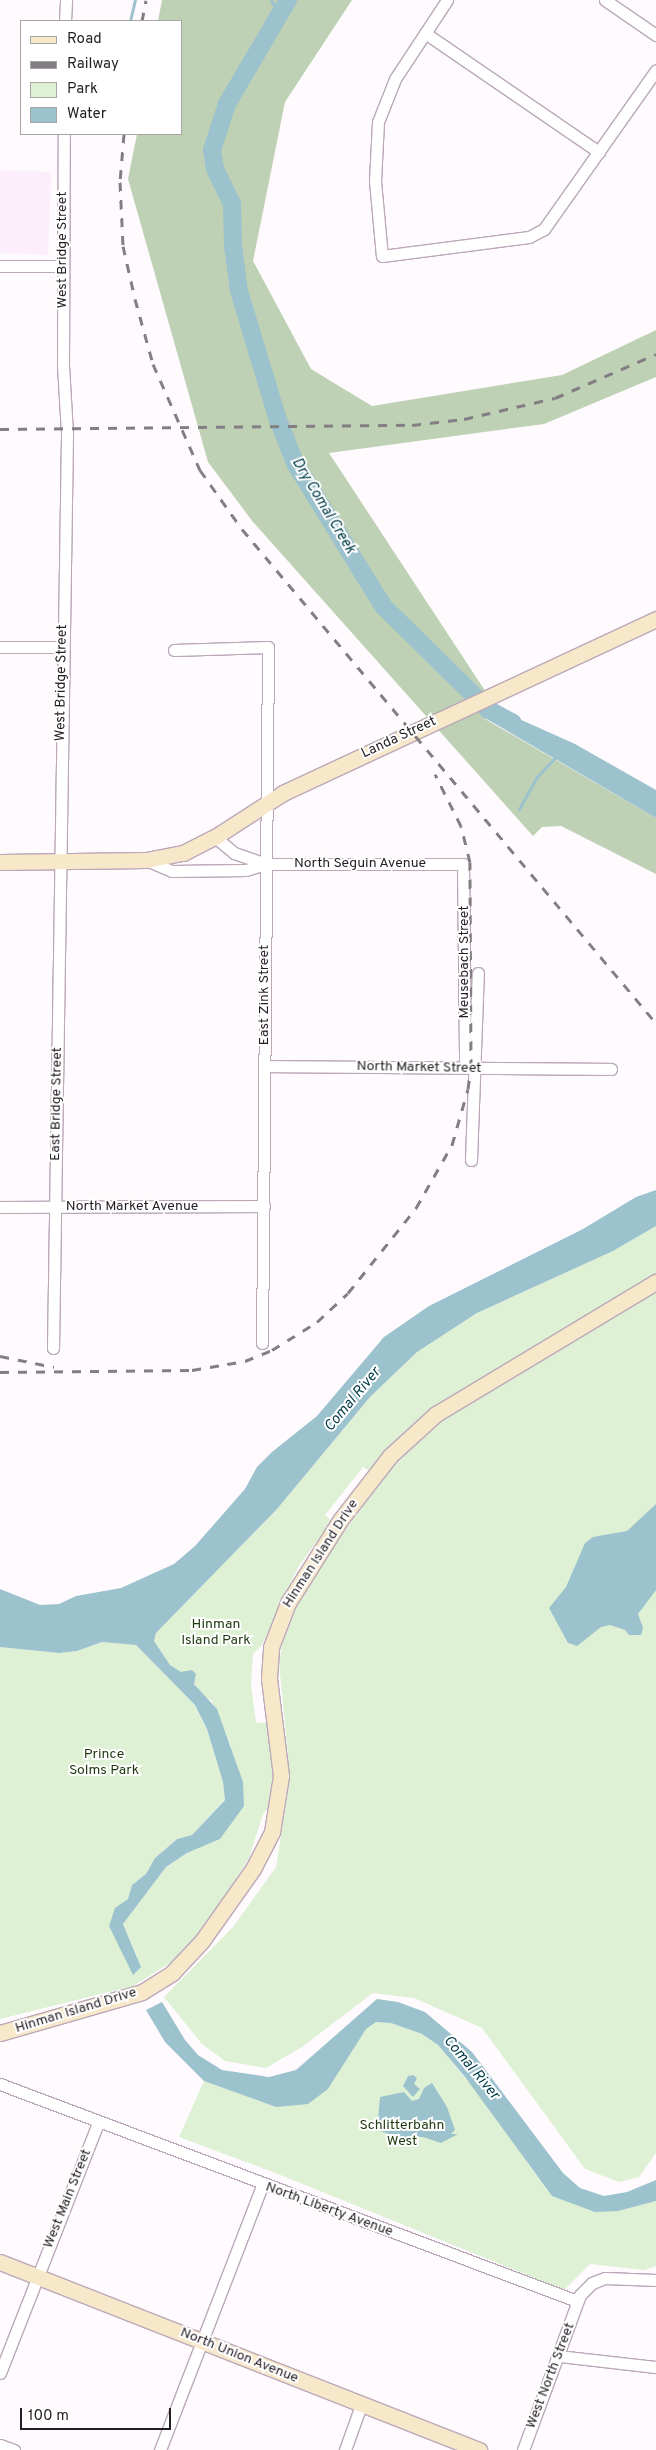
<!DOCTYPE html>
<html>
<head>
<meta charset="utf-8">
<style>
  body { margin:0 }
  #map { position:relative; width:656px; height:2450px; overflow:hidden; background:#fefafd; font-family:Overpass,sans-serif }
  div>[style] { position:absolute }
  .built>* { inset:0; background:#fdeefc; transform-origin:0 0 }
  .green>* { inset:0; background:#def1d5 }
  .forest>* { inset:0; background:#bed1b5 }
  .water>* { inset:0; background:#9cc2cd }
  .stream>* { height:3px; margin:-1.5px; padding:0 1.5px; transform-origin:1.5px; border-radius:1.5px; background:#9cc2cd }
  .river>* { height:18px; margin:-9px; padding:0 9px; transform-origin:9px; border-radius:9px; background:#9cc2cd }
  .roads { filter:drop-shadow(1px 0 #bba8b9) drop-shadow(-1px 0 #bba8b9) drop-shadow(0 1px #bba8b9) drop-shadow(0 -1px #bba8b9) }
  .street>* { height:11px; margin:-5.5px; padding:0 5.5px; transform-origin:5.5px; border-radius:5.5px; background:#fff }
  .secondary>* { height:15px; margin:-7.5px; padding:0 7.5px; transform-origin:7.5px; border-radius:7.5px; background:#f8e8ca }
  .rail>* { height:3px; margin-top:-1.5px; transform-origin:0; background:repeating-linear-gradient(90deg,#837e83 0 9px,transparent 0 18px) }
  span { translate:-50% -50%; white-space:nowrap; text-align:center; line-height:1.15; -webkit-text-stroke:4px #fff; paint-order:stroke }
  .street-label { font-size:14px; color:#241e24 }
  .park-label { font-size:14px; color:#1f380f }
  .water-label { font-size:15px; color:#013d49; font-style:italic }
  .legend { position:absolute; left:20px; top:20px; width:162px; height:115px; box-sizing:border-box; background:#fff; border:1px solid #a7a5a7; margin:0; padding:6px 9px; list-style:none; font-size:15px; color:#241e24 }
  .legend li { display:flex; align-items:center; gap:10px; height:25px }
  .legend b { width:25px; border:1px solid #a7a5a7 }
  .scale { position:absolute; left:20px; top:2408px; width:151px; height:22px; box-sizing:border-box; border:2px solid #241e24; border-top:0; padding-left:6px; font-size:15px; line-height:18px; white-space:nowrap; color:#241e24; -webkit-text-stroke:4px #fff; paint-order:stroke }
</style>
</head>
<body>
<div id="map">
  <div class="built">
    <i style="left:0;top:170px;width:51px;height:83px;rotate:2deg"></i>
  </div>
  <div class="green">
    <i style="clip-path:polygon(656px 1226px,656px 1274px,422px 1416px,370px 1471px,363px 1467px,325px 1515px,332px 1521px,298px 1567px,262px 1645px,253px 1654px,251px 1684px,256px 1723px,268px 1722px,274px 1775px,272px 1804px,263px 1814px,249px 1858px,203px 1931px,183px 1955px,133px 1986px,0 2019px,0 1647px,59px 1653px,77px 1651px,102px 1642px,136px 1645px,195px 1705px,207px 1729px,223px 1782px,225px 1799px,192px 1835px,176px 1839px,155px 1858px,146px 1874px,132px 1885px,128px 1899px,115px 1908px,125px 1955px,133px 1974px,137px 1956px,123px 1924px,166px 1867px,187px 1853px,220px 1839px,228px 1827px,231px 1746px,212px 1701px,201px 1694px,192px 1679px,170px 1665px,154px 1641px,156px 1633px,277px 1509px,370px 1397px,417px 1352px,477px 1313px,613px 1251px)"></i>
    <i style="clip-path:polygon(656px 1289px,656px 2153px,639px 2177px,619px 2182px,585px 2169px,482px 2028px,414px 1998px,373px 1993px,302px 2047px,266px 2068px,225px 2061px,202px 2044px,164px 1997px,233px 1927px,276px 1867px,286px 1804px,288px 1756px,279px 1663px,285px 1628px,321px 1563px,401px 1455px,427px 1427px)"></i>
    <i style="clip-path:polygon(376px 2022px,391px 2023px,422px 2034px,438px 2045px,493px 2112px,536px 2175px,618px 2211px,656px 2201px,656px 2266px,644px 2270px,590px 2264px,564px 2290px,273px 2172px,179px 2137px,204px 2081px,276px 2107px,328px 2089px,366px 2028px)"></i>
  </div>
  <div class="forest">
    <i style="clip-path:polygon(162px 0,352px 0,285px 102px,253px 261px,311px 369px,372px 406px,562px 375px,656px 330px,656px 377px,544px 424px,329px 453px,497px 709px,485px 719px,656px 818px,656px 874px,561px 826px,542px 827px,533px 836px,253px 522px,208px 462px,128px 179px,137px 134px,181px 134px,181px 21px,158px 21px)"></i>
  </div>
  <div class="water">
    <i style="clip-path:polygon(497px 709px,575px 744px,656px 790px,656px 818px,485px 718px)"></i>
    <i style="clip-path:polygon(656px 1190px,656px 1226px,613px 1251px,477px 1313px,417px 1352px,370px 1397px,277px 1509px,156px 1633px,154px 1641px,170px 1665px,181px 1672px,192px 1670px,196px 1674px,194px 1684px,217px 1709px,243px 1782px,244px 1806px,220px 1839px,187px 1853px,166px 1867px,123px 1924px,141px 1967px,133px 1975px,109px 1926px,115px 1908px,128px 1899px,132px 1885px,146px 1874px,155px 1858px,177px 1839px,192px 1835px,225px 1800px,223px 1782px,207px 1729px,195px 1705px,136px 1645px,102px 1642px,77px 1651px,59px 1653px,0 1647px,0 1589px,40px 1605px,59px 1604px,76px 1596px,121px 1588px,174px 1564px,195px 1546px,245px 1489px,257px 1467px,272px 1452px,317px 1416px,384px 1337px,429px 1306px,583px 1229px,636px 1197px)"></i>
    <i style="clip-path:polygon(656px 1504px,656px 1590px,638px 1614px,643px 1628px,641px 1635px,629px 1635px,625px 1630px,610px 1625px,601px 1627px,577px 1646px,568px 1643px,549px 1608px,566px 1587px,585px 1543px,593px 1537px,627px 1531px)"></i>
    <i style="clip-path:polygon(377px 1999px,398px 2002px,425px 2012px,472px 2052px,563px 2173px,580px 2188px,604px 2196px,627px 2192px,656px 2180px,656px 2201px,618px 2211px,595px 2212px,552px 2196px,465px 2077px,438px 2045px,422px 2034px,391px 2023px,376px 2022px,366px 2029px,328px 2089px,308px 2104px,276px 2107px,204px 2081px,165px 2042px,146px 2010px,162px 2002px,185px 2040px,198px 2055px,222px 2070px,269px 2077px,296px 2070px)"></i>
    <i style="clip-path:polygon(413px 2075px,417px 2078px,414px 2084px,420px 2089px,413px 2097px,403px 2086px,408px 2076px)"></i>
    <i style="clip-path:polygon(432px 2083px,447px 2107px,455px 2130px,451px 2134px,458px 2134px,441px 2143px,423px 2137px,410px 2137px,408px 2140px,377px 2130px,380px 2097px,404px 2092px,412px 2101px,419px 2099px,424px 2088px)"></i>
  </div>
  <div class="stream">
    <i style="left:271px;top:0;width:17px;rotate:62deg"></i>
    <i style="left:130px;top:21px;width:22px;rotate:-77deg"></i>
    <i style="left:519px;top:809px;width:37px;rotate:-61deg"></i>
    <i style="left:537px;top:777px;width:26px;rotate:-47deg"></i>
  </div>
  <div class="river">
    <i style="left:288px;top:0;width:121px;rotate:120.4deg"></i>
    <i style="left:227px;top:104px;width:48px;rotate:108.1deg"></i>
    <i style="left:212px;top:150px;width:19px;rotate:81deg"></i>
    <i style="left:215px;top:169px;width:39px;rotate:64deg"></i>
    <i style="left:232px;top:204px;width:42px;rotate:88.6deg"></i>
    <i style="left:233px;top:246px;width:45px;rotate:82.4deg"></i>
    <i style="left:239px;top:291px;width:132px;rotate:73.2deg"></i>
    <i style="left:277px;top:417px;width:52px;rotate:68.4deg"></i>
    <i style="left:296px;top:465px;width:166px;rotate:58.3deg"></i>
    <i style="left:383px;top:606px;width:148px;rotate:44.5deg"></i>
    <i style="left:489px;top:710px;width:27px;rotate:28deg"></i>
  </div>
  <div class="roads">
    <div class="street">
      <i style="left:447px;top:0;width:95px;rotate:123.4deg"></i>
      <i style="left:395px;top:79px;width:46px;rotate:111.6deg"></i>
      <i style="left:378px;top:122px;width:59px;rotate:92.9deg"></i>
      <i style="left:375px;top:181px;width:75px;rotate:84.7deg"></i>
      <i style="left:382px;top:256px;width:148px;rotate:-7.4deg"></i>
      <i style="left:529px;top:237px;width:17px;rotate:-28deg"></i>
      <i style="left:544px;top:229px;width:194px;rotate:-54.8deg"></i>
      <i style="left:605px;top:0;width:62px;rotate:34.5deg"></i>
      <i style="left:65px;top:21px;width:21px;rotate:-87deg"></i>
      <i style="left:425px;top:33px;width:211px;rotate:34.4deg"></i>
      <i style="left:0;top:266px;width:62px"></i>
      <i style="left:0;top:647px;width:62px"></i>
      <i style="left:174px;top:650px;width:94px;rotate:-1.8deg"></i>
      <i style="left:268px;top:647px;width:696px;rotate:90.49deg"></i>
      <i style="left:215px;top:837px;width:25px;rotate:40deg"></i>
      <i style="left:234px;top:853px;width:34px;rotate:19deg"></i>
      <i style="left:146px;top:860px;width:28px;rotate:23deg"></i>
      <i style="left:172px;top:871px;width:74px;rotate:-0.8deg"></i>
      <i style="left:246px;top:870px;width:21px;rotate:-17deg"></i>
      <i style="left:266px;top:864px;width:197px"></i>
      <i style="left:463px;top:864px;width:204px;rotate:89.4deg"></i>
      <i style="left:265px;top:1066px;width:346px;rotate:0.5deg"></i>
      <i style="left:471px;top:1160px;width:187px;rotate:-87.9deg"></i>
      <i style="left:0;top:1207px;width:264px;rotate:-0.2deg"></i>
      <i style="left:53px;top:1348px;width:915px;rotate:-89.12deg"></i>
      <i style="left:67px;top:433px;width:68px;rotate:-93.4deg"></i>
      <i style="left:63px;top:365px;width:231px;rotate:-89.8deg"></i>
      <i style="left:0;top:2084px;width:616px;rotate:20.61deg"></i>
      <i style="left:559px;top:2356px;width:98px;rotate:6.5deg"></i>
      <i style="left:0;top:2373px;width:269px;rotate:-68.6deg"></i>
      <i style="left:0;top:2445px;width:15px;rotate:20deg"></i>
      <i style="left:160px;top:2450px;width:284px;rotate:-68.9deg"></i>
      <i style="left:345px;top:2450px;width:48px;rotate:-70.4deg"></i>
      <i style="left:523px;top:2450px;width:165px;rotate:-69.8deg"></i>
      <i style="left:580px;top:2295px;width:17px;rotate:-45deg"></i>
      <i style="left:592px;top:2283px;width:14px;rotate:-21deg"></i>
      <i style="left:605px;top:2278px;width:51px;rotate:2.2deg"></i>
    </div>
    <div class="secondary">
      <i style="left:0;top:862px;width:146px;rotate:-0.8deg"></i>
      <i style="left:146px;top:860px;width:38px;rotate:-11deg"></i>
      <i style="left:183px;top:853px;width:36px;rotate:-27deg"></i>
      <i style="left:215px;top:837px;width:81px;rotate:-32.9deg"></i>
      <i style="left:283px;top:793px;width:412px;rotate:-25deg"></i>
      <i style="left:0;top:2033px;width:148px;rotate:-16.1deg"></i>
      <i style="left:142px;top:1992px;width:36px;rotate:-32deg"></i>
      <i style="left:172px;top:1973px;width:44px;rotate:-46.8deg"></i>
      <i style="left:202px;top:1941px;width:88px;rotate:-54.7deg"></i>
      <i style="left:253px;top:1869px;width:42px;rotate:-62.8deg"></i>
      <i style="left:272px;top:1832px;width:57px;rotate:-80.9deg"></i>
      <i style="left:281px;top:1776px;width:99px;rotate:-97deg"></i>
      <i style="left:269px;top:1678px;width:31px;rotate:-86deg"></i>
      <i style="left:271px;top:1647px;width:47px;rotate:-68.9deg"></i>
      <i style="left:288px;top:1603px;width:99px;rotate:-57.8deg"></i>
      <i style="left:341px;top:1519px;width:80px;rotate:-52.1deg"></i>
      <i style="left:390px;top:1456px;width:62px;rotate:-42.4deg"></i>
      <i style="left:436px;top:1414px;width:257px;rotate:-31deg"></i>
      <i style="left:0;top:2262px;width:515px;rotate:21.43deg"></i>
    </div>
  </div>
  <div class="rail">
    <i style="left:142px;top:21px;width:21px;rotate:-79deg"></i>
    <i style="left:124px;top:134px;width:48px;rotate:94.8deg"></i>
    <i style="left:120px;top:182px;width:64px;rotate:87.3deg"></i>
    <i style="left:123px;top:246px;width:54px;rotate:77.2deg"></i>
    <i style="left:135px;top:299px;width:67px;rotate:74.5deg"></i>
    <i style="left:153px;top:364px;width:116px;rotate:66.1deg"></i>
    <i style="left:200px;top:470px;width:72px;rotate:54.6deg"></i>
    <i style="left:242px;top:529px;width:645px;rotate:50.04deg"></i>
    <i style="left:0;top:429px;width:412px;rotate:-0.6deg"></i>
    <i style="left:412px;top:425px;width:52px;rotate:-6.6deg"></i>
    <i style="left:464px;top:419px;width:93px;rotate:-13deg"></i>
    <i style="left:555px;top:398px;width:110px;rotate:-23.5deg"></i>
    <i style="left:0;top:1356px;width:55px;rotate:11.5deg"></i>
    <i style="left:0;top:1372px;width:192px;rotate:-0.6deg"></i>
    <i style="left:192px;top:1370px;width:54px;rotate:-9.6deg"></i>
    <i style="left:245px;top:1361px;width:29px;rotate:-22deg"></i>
    <i style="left:272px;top:1350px;width:53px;rotate:-31.9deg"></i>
    <i style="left:317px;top:1322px;width:42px;rotate:-43.1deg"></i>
    <i style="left:348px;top:1293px;width:109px;rotate:-51.3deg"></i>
    <i style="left:416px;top:1208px;width:73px;rotate:-60.3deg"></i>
    <i style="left:452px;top:1145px;width:58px;rotate:-74.1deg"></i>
    <i style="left:468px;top:1089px;width:21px;rotate:-82deg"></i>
    <i style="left:471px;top:1068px;width:206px;rotate:-90.3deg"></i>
    <i style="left:470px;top:862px;width:37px;rotate:-104deg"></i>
    <i style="left:461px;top:826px;width:58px;rotate:-116.6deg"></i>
  </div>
  <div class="street-label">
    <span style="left:63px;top:250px;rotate:-90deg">West Bridge Street</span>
    <span style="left:62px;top:683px;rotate:-89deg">West Bridge Street</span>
    <span style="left:399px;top:738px;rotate:-25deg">Landa Street</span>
    <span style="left:360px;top:864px">North Seguin Avenue</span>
    <span style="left:465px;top:962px;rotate:-90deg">Meusebach Street</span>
    <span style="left:265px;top:995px;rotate:-90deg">East Zink Street</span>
    <span style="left:419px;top:1068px;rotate:1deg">North Market Street</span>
    <span style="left:57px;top:1104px;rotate:-89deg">East Bridge Street</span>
    <span style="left:132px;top:1207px">North Market Avenue</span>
    <span style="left:321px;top:1554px;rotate:-57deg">Hinman Island Drive</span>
    <span style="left:76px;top:2011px;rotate:-17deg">Hinman Island Drive</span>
    <span style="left:68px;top:2199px;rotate:-68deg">West Main Street</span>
    <span style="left:329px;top:2210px;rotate:20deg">North Liberty Avenue</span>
    <span style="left:239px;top:2356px;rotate:22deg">North Union Avenue</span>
    <span style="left:551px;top:2376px;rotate:-69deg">West North Street</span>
  </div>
  <div class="park-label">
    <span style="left:216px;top:1633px">Hinman<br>Island Park</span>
    <span style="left:104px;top:1763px">Prince<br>Solms Park</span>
    <span style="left:402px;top:2134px">Schlitterbahn<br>West</span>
  </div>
  <div class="water-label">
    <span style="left:323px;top:506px;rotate:59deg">Dry Comal Creek</span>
    <span style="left:353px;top:1400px;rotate:-50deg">Comal River</span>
    <span style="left:471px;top:2068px;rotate:50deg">Comal River</span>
  </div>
  <ul class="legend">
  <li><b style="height:6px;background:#f8e8ca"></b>Road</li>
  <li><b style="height:6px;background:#837e83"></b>Railway</li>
  <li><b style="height:14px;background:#def1d5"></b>Park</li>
  <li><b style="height:14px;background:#9cc2cd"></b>Water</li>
  </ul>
  <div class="scale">100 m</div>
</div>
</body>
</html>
